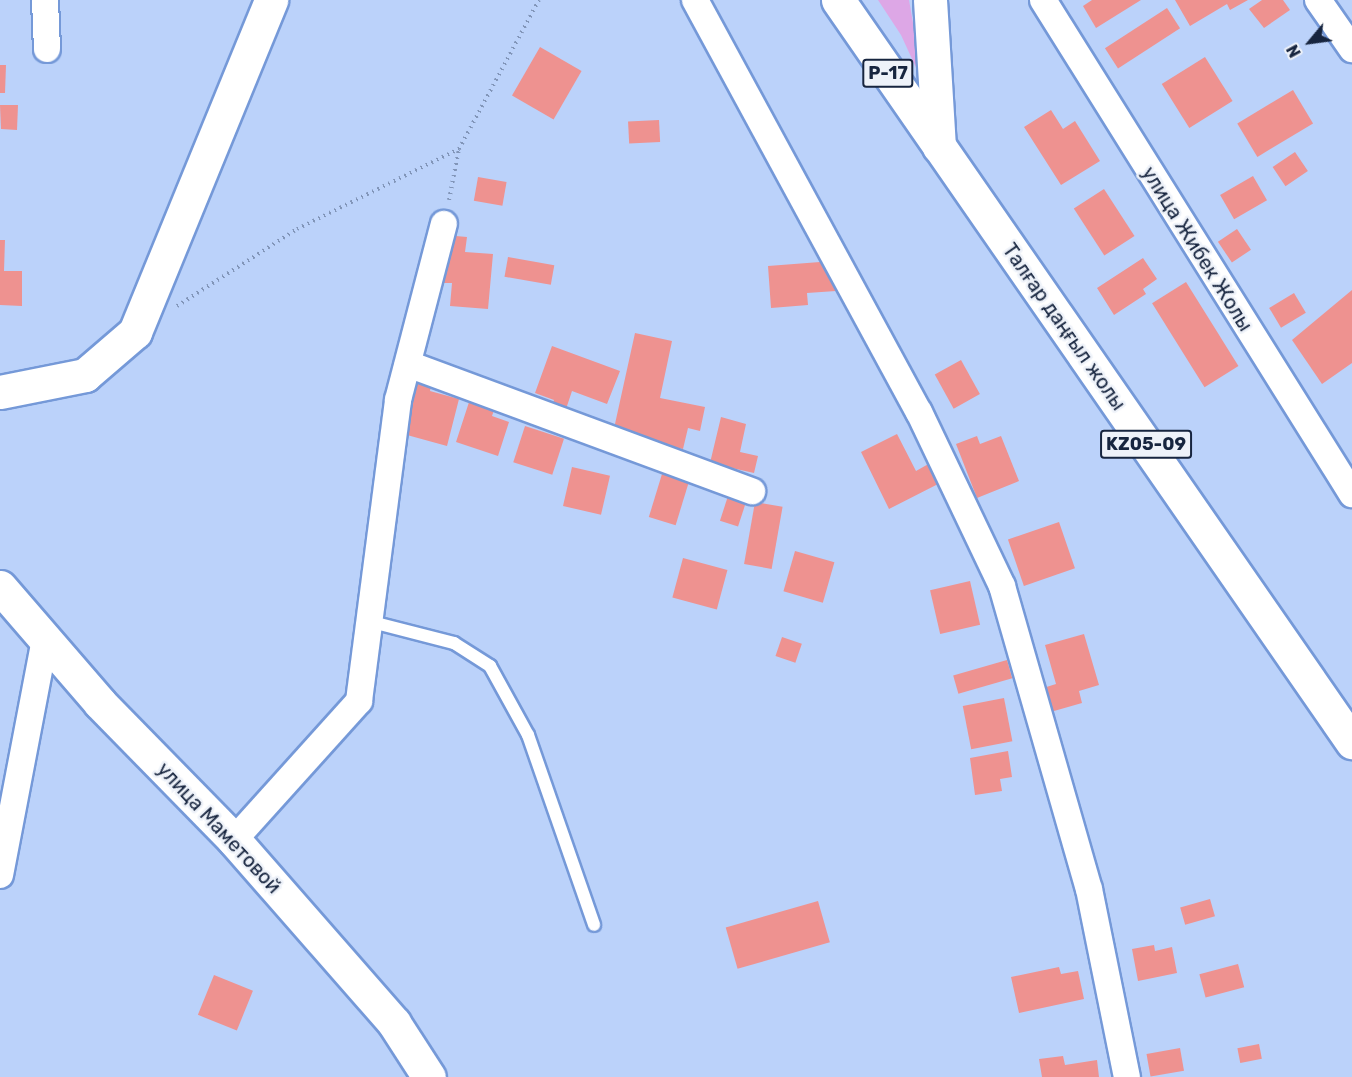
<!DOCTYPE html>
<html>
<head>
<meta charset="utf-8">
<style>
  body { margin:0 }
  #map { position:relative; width:1352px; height:1077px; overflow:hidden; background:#bbd2fa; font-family:Rubik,sans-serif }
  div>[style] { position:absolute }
  .green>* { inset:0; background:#dda7e6 }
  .building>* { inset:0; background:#ee9290; transform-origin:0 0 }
  .path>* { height:4px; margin-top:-2px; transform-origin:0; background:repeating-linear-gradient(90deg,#8195b8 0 1.5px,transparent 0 6px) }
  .roads { filter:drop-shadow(2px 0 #7599d8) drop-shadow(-2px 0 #7599d8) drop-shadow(0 2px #7599d8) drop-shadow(0 -2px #7599d8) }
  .lane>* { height:12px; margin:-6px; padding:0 6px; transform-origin:6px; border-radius:6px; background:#fff }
  .street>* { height:26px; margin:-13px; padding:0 13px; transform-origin:13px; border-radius:13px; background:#fff }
  .secondary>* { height:33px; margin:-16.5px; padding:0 16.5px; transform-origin:16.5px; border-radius:16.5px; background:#fff }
  .primary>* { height:33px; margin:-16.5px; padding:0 16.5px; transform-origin:16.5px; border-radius:16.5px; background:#fff }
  span { translate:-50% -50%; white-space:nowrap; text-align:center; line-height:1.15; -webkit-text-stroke:5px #eef2f9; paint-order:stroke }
  .shield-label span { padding:2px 4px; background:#eef2f9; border:2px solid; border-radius:4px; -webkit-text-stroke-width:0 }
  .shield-label { font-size:18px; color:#17253f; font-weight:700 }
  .street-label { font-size:20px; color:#17253f }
  .north { position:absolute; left:1280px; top:12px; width:60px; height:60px; -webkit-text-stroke:4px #eef2f9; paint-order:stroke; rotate:241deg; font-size:16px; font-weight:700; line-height:24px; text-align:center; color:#17253f }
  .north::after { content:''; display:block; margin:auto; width:21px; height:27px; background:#17253f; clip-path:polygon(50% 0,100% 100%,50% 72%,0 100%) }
</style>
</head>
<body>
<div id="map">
  <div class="green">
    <i style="clip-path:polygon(878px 0,909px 0,924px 85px,901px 35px)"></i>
  </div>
  <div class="building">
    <i style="clip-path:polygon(1092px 0,1141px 0,1096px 28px,1083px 6px)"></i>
    <i style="clip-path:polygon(1175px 0,1248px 0,1230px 10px,1227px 4px,1190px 26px)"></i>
    <i style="clip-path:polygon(1262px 0,1283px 0,1290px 10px,1264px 28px,1249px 9px)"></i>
    <i style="left:1167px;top:8px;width:24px;height:74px;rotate:57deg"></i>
    <i style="left:540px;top:47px;width:48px;height:56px;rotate:30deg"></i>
    <i style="left:1205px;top:57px;width:52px;height:51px;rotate:58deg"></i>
    <i style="clip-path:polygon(0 65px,6px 65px,5px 93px,0 93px)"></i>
    <i style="left:1293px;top:90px;width:39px;height:65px;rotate:59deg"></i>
    <i style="clip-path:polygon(0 105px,18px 105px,17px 130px,1px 129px)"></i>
    <i style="clip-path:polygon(1051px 110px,1063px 129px,1075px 121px,1100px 161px,1061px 185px,1024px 127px)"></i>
    <i style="left:659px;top:120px;width:22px;height:31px;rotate:87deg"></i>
    <i style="left:1295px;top:152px;width:23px;height:27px;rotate:56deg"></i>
    <i style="left:1253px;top:176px;width:28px;height:38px;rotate:60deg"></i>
    <i style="left:478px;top:177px;width:29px;height:24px;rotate:10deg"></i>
    <i style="left:1104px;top:189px;width:56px;height:36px;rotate:57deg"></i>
    <i style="left:1237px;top:229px;width:25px;height:23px;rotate:56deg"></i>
    <i style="clip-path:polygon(444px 235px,467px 237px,465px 252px,493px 254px,488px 309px,450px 306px,452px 283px,440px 283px)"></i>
    <i style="clip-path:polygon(0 240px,5px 240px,4px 271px,22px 271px,22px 306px,0 305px)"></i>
    <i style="left:508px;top:257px;width:47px;height:20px;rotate:10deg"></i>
    <i style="clip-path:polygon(1143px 258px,1157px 279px,1143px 289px,1146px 294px,1114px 315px,1097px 288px)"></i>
    <i style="clip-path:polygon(833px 261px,836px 291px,807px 293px,808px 305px,771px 308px,768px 266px)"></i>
    <i style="left:1186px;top:282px;width:99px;height:40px;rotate:58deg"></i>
    <i style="clip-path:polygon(1352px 290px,1352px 363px,1322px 384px,1292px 340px)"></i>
    <i style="left:1294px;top:293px;width:23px;height:29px;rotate:59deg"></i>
    <i style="clip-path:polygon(635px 333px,672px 341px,660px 398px,705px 407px,700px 431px,688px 428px,683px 449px,613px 433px)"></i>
    <i style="clip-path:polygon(552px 346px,620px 371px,607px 404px,572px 391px,565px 412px,552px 407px,554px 400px,535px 393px)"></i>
    <i style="left:961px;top:360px;width:39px;height:30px;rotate:61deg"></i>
    <i style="clip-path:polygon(414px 377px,432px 382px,430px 391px,459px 399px,447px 446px,407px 435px,411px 420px,403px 418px)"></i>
    <i style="clip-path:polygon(471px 396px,496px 404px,492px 416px,509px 422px,498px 456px,456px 442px)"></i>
    <i style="clip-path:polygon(721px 417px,746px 424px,740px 452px,758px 456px,754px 473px,710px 463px)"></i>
    <i style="left:525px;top:426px;width:41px;height:38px;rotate:18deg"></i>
    <i style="clip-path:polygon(897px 434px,916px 471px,932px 462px,942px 482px,889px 509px,861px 452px)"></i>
    <i style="clip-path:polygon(977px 436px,980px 444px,1001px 436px,1019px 481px,977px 498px,956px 444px)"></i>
    <i style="left:572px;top:467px;width:39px;height:40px;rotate:13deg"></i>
    <i style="left:662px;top:474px;width:28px;height:45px;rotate:17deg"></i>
    <i style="left:728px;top:496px;width:19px;height:26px;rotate:18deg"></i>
    <i style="left:755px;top:502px;width:28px;height:63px;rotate:10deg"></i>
    <i style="left:1059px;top:522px;width:49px;height:54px;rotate:71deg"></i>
    <i style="left:795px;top:551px;width:41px;height:42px;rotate:16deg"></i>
    <i style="left:683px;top:558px;width:46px;height:41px;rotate:15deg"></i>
    <i style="left:970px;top:581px;width:45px;height:41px;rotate:77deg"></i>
    <i style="clip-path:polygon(1084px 634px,1099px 685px,1079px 691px,1082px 703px,1047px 713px,1040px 689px,1056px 684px,1045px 645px)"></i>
    <i style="left:782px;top:637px;width:21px;height:20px;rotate:19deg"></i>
    <i style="left:1007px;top:660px;width:19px;height:56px;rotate:74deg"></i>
    <i style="left:1004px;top:698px;width:44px;height:42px;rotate:79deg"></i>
    <i style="clip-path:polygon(1008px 751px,1012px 777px,1000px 779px,1002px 791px,975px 795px,970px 758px)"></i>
    <i style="left:1210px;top:899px;width:18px;height:31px;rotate:74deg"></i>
    <i style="left:818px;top:901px;width:43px;height:96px;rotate:74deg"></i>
    <i style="clip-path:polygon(1154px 945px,1155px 951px,1172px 947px,1177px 973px,1138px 981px,1132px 949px)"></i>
    <i style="left:1238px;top:964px;width:24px;height:40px;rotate:75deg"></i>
    <i style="clip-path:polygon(1059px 967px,1061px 974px,1078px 971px,1084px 999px,1019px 1013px,1011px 977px)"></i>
    <i style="left:214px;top:975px;width:42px;height:43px;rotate:22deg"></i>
    <i style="left:1259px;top:1044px;width:15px;height:22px;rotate:79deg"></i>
    <i style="left:1180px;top:1048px;width:23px;height:34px;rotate:80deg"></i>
    <i style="clip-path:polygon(1063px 1056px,1065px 1065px,1097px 1060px,1099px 1077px,1042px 1077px,1039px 1059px)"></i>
  </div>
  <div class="path">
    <i style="left:449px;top:200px;width:52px;rotate:-78.9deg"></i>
    <i style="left:459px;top:149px;width:169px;rotate:-61.8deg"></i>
    <i style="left:177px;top:306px;width:143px;rotate:-32.7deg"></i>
    <i style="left:297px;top:229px;width:181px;rotate:-26.3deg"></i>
  </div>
  <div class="roads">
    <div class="lane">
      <i style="left:372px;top:622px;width:85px;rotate:14.4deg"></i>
      <i style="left:454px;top:643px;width:43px;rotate:32.6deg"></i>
      <i style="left:490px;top:666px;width:79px;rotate:61.2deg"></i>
      <i style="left:528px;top:735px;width:201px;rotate:70.8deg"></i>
    </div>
    <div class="street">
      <i style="left:45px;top:0;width:49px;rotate:87.7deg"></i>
      <i style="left:695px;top:0;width:469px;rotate:61.5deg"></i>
      <i style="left:919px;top:412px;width:193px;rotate:64.5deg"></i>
      <i style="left:1002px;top:586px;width:315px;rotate:74deg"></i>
      <i style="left:1089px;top:889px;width:192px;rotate:78.6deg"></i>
      <i style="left:1043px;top:0;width:583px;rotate:57.97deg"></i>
      <i style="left:1318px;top:0;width:60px;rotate:55.2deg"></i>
      <i style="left:408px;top:364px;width:367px;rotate:20.3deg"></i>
      <i style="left:234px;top:840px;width:187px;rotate:-48deg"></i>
      <i style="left:359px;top:701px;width:304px;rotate:-82.6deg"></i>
      <i style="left:398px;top:400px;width:182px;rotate:-75.4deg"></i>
      <i style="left:0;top:875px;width:240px;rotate:-79.2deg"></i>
    </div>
    <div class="secondary">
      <i style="left:0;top:392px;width:87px;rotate:-11.3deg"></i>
      <i style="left:85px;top:375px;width:66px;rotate:-40.7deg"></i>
      <i style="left:135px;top:332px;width:359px;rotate:-67.7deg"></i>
      <i style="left:0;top:587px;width:153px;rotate:49.2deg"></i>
      <i style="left:100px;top:703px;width:192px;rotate:45.6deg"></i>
      <i style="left:234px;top:840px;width:243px;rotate:48.8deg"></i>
      <i style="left:394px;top:1023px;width:64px;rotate:57.1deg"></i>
    </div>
    <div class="primary">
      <i style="left:838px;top:0;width:903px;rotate:55.29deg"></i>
      <i style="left:930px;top:0;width:147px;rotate:86.5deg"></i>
    </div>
  </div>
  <div class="shield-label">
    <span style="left:888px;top:73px">P-17</span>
    <span style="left:1146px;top:444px">KZ05-09</span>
  </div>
  <div class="street-label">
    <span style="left:1197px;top:249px;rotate:58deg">улица Жибек Жолы</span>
    <span style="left:1064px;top:327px;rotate:55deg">Талғар даңғыл жолы</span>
    <span style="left:219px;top:828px;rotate:47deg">улица Маметовой</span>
  </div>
  <div class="north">N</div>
</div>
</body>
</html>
